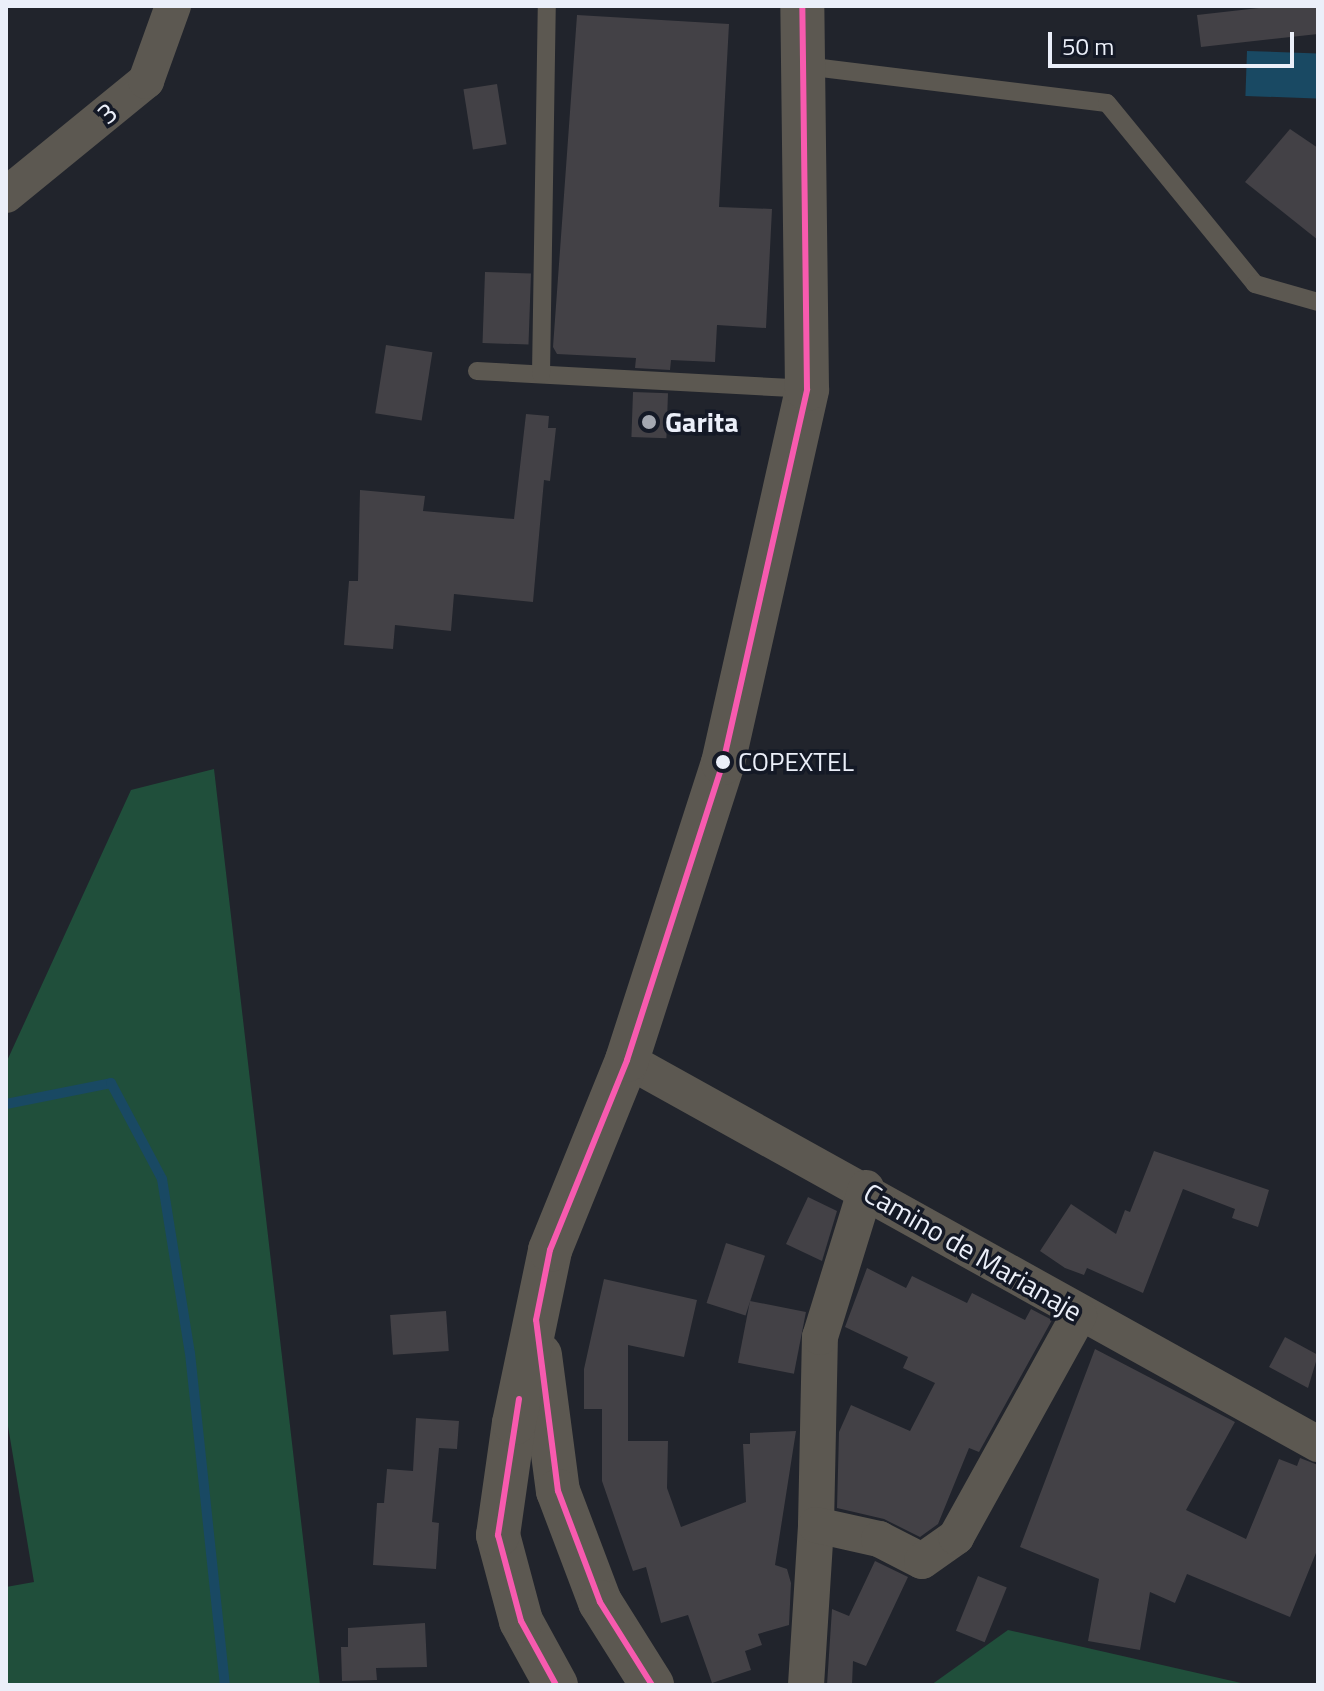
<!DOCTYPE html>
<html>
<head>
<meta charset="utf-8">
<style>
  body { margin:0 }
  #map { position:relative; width:1324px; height:1691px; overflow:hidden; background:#21242c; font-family:"Titillium Web",sans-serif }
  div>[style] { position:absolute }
  .green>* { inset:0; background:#204f3b }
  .water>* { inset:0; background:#194963; transform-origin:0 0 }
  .stream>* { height:10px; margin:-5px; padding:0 5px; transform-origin:5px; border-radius:5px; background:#194963 }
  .building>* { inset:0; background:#434146; transform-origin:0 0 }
  .service>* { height:18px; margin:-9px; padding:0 9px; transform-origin:9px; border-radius:9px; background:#5c5851 }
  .minor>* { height:36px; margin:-18px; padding:0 18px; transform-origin:18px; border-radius:18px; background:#5c5851 }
  .tertiary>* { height:44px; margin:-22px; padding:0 22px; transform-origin:22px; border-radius:22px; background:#5c5851 }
  .bus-1>* { height:6px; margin:-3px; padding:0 3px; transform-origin:3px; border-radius:3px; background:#f75aaf }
  .dots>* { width:22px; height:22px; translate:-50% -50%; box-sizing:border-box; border:4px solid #141926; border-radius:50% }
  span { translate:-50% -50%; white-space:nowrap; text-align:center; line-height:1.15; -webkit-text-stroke:7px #141926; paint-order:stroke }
  .bus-label { font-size:26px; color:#ebeff9 }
  .left { translate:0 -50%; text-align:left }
  .street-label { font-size:28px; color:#ebeff9 }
  .poi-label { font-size:28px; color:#ebeff9; font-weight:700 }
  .frame { position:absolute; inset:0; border:8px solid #ebeff9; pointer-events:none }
  .scale { position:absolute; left:1048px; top:32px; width:246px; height:36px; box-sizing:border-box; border:4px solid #ebeff9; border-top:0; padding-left:10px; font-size:24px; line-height:28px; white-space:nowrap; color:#ebeff9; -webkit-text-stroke:6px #141926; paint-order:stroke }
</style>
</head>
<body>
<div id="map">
  <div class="green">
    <i style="clip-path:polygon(214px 769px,320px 1685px,6px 1685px,6px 1587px,34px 1582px,6px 1414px,6px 1063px,131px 790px)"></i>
    <i style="clip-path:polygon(1008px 1630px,1250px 1685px,931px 1685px)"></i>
  </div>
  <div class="water">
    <i style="left:1247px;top:51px;width:71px;height:45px;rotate:2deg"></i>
  </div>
  <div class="stream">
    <i style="left:6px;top:1104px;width:107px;rotate:-11.3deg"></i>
    <i style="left:111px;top:1083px;width:109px;rotate:62deg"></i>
    <i style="left:162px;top:1179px;width:176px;rotate:80.9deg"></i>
    <i style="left:190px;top:1353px;width:334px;rotate:84deg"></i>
  </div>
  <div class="building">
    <i style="clip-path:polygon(1276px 6px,1318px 6px,1318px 34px,1201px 47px,1197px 15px)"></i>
    <i style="clip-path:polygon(577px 15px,729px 24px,719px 207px,772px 209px,766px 328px,717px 325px,715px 362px,671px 360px,670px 370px,635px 368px,636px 358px,557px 354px,553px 347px)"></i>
    <i style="left:497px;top:84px;width:61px;height:34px;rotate:81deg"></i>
    <i style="clip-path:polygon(1290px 129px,1318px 148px,1318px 240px,1245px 182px)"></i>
    <i style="left:485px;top:272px;width:46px;height:71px;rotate:2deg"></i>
    <i style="left:386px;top:345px;width:47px;height:69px;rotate:9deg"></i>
    <i style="left:633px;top:392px;width:35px;height:45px;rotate:2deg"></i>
    <i style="clip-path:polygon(526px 414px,549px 416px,548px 428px,556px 428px,550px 481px,544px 480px,533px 602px,454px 594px,451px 631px,395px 625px,393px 649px,344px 645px,349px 581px,358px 581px,360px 490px,425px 496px,423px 511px,514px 519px)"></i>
    <i style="clip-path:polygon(1154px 1151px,1269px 1190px,1258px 1227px,1232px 1218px,1235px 1209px,1183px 1189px,1143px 1293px,1087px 1268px,1084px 1275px,1065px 1268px,1040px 1251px,1071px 1204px,1116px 1234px,1125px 1210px,1130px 1212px)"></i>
    <i style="clip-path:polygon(808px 1197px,837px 1211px,822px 1261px,786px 1244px)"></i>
    <i style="left:726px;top:1243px;width:41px;height:63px;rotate:18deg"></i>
    <i style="clip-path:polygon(867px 1268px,906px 1288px,912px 1276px,967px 1303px,972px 1293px,1025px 1320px,1031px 1309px,1052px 1320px,979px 1452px,969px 1448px,938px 1524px,920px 1537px,884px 1519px,837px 1508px,839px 1432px,851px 1405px,910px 1431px,935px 1383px,903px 1368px,908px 1357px,845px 1327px)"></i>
    <i style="clip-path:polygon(604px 1279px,697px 1300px,684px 1357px,628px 1345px,628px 1441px,668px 1441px,667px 1488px,681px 1527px,746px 1502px,743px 1444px,750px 1444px,750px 1433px,796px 1431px,775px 1565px,787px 1569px,791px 1583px,789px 1625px,758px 1634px,762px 1645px,745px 1651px,751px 1670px,712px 1683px,688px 1615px,661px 1623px,646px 1567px,633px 1571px,602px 1481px,602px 1409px,584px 1409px,584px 1369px)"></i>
    <i style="left:750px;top:1301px;width:57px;height:63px;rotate:11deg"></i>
    <i style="left:446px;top:1311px;width:40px;height:56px;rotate:86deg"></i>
    <i style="clip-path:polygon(1285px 1337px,1318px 1355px,1308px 1388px,1269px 1367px)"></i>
    <i style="clip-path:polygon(1095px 1349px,1235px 1422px,1186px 1510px,1246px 1539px,1279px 1459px,1297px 1466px,1300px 1458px,1318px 1465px,1318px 1548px,1290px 1617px,1187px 1574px,1175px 1603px,1150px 1592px,1140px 1650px,1088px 1641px,1099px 1579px,1020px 1547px)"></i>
    <i style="clip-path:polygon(416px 1418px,459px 1421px,457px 1449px,439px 1448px,432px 1522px,439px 1523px,436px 1569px,373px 1565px,377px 1503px,384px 1503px,387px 1469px,413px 1471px)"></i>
    <i style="clip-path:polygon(875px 1561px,908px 1577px,866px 1666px,853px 1661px,852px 1685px,827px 1685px,832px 1609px,849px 1616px)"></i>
    <i style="left:978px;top:1576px;width:31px;height:59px;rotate:22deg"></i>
    <i style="clip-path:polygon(425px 1623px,427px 1667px,376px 1668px,377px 1680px,342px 1681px,341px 1647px,348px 1647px,348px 1628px)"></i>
  </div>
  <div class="service">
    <i style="left:805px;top:66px;width:304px;rotate:7deg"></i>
    <i style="left:1107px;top:103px;width:234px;rotate:50.7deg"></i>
    <i style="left:1255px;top:284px;width:66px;rotate:15.9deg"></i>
    <i style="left:477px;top:371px;width:330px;rotate:3.1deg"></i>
    <i style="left:541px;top:374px;width:368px;rotate:-89.1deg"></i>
  </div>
  <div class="minor">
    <i style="left:6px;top:195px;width:181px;rotate:-39.2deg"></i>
    <i style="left:146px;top:81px;width:80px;rotate:-70.2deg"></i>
    <i style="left:627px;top:1060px;width:791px;rotate:29.06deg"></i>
    <i style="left:816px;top:1525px;width:188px;rotate:-88.8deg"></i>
    <i style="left:820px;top:1337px;width:156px;rotate:-72.8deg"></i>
    <i style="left:806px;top:1685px;width:160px;rotate:-86.4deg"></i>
    <i style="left:816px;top:1525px;width:65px;rotate:12.5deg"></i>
    <i style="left:879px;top:1539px;width:48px;rotate:27.1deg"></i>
    <i style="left:922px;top:1561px;width:42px;rotate:-35.2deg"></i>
    <i style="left:956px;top:1537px;width:254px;rotate:-61deg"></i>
  </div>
  <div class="tertiary">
    <i style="left:540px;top:1355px;width:137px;rotate:82.5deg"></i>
    <i style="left:558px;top:1491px;width:119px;rotate:69.3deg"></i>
    <i style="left:600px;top:1602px;width:98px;rotate:57.9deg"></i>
    <i style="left:556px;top:1685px;width:73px;rotate:-118.7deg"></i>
    <i style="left:521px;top:1621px;width:89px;rotate:-105deg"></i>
    <i style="left:498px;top:1535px;width:113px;rotate:-81.9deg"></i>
    <i style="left:514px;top:1423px;width:177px;rotate:-78.2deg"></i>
    <i style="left:550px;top:1250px;width:205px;rotate:-67.9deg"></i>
    <i style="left:627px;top:1060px;width:312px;rotate:-72.1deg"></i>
    <i style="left:723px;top:763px;width:383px;rotate:-77.3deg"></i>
    <i style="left:807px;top:389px;width:383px;rotate:-90.7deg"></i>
  </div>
  <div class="bus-1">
    <i style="left:519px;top:1399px;width:138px;rotate:98.8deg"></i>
    <i style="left:498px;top:1535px;width:89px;rotate:75deg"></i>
    <i style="left:521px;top:1621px;width:73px;rotate:61.3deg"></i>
    <i style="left:652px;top:1685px;width:98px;rotate:-122.1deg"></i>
    <i style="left:600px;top:1602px;width:119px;rotate:-110.7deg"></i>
    <i style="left:558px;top:1491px;width:172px;rotate:-97.3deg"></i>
    <i style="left:536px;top:1320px;width:71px;rotate:-78.7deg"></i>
    <i style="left:550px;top:1250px;width:205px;rotate:-67.9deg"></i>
    <i style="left:627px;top:1060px;width:312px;rotate:-72.1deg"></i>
    <i style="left:723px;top:763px;width:383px;rotate:-77.3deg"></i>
    <i style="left:807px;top:389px;width:383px;rotate:-90.7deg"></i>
  </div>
  <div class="dots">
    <i style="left:649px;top:422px;background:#a4a8b1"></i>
    <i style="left:723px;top:762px;background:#ebeff9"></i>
  </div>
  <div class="bus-label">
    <span class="left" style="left:738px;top:762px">COPEXTEL</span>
  </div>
  <div class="street-label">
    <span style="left:107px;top:113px;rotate:-40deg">3</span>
    <span style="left:973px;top:1252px;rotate:30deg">Camino de Marianaje</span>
  </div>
  <div class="poi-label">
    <span class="left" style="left:665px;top:422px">Garita</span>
  </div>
  <div class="frame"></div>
  <div class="scale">50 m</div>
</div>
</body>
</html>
